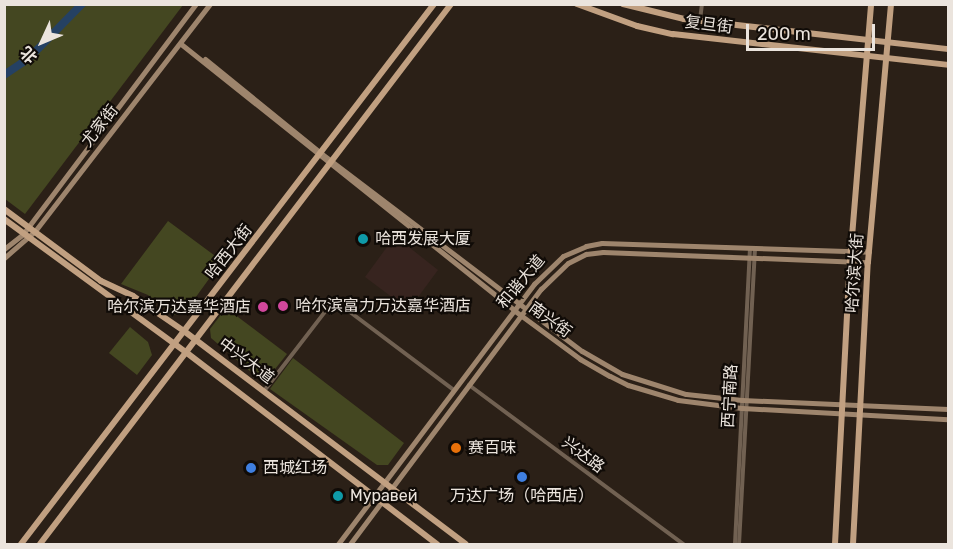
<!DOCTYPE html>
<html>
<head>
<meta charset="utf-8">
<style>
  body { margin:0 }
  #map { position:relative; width:953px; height:549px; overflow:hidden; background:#2b2017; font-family:Rubik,"Noto Sans SC",sans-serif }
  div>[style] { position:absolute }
  .education>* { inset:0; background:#37241f }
  .green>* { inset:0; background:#444721 }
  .river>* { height:8px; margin:-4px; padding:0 4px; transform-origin:4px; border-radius:4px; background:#254163 }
  .street>* { height:4px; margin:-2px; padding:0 2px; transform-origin:2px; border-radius:2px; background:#716152 }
  .secondary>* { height:5px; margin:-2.5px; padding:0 2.5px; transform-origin:2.5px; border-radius:2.5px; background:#9e856d }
  .primary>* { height:6px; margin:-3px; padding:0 3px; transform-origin:3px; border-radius:3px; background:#c1a081 }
  .dots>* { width:16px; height:16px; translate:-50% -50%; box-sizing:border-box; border:3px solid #100b07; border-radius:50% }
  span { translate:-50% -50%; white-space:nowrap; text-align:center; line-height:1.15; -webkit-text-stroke:4.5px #100b07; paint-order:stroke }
  .street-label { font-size:16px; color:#ebe4dd }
  .poi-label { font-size:16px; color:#ebe4dd }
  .left { translate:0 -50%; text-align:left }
  .right { translate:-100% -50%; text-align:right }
  .frame { position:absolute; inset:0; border:6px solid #ebe4dd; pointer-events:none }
  .north { position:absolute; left:12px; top:12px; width:60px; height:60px; -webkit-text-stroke:4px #100b07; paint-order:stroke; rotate:226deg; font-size:16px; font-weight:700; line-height:24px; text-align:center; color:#ebe4dd }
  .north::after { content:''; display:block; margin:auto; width:21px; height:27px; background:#ebe4dd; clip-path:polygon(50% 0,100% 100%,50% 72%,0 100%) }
  .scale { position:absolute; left:746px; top:24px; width:129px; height:27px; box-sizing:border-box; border:3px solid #ebe4dd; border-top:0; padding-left:8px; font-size:18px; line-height:21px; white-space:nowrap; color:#ebe4dd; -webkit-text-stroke:4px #100b07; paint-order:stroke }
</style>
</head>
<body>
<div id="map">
  <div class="education">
    <i style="clip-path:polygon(395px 236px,438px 270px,413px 304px,401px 304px,365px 277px)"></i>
  </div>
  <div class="green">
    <i style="clip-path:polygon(4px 5px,183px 5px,25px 214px,5px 199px)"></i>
    <i style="clip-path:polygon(168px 221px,222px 261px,185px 312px,174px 315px,148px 295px,121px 284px)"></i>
    <i style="clip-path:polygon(226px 308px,287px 354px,264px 383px,211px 338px,210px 329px)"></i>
    <i style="clip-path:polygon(130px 327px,148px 342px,152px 355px,137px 375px,109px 353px)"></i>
    <i style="clip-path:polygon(293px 358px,404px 443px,388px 465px,377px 465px,270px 389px)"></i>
  </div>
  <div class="river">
    <i style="left:4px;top:75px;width:30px;rotate:-34deg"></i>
    <i style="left:29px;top:58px;width:76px;rotate:-45.5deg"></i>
  </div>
  <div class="street">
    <i style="left:700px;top:20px;width:16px;rotate:-83deg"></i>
    <i style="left:469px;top:385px;width:267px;rotate:36.6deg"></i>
    <i style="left:264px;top:391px;width:115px;rotate:-52.4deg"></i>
    <i style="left:334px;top:300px;width:150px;rotate:36.9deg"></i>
    <i style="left:735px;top:544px;width:295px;rotate:-87.1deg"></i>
    <i style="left:739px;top:544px;width:294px;rotate:-86.9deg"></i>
  </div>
  <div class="secondary">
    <i style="left:181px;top:44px;width:428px;rotate:38.6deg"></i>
    <i style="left:515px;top:311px;width:81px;rotate:36.4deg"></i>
    <i style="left:580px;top:359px;width:34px;rotate:30deg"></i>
    <i style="left:610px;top:376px;width:20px;rotate:27deg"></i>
    <i style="left:628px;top:385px;width:52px;rotate:16.7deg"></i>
    <i style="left:678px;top:400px;width:64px;rotate:7.1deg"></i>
    <i style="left:742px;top:408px;width:206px;rotate:3.1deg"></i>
    <i style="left:205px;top:59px;width:151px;rotate:39.1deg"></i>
    <i style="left:322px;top:154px;width:326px;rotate:37.2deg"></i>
    <i style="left:582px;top:351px;width:46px;rotate:29.9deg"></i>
    <i style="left:622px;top:374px;width:67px;rotate:17.4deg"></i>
    <i style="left:686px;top:394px;width:56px;rotate:6.1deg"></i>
    <i style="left:742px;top:400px;width:206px;rotate:2.5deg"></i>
    <i style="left:4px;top:249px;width:24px;rotate:-38deg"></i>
    <i style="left:23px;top:234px;width:288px;rotate:-53.1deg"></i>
    <i style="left:4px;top:258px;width:41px;rotate:-41.1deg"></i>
    <i style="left:35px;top:231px;width:287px;rotate:-52.4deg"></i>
    <i style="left:338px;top:544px;width:326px;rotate:-53deg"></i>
    <i style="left:534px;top:284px;width:40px;rotate:-44deg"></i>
    <i style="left:563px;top:256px;width:25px;rotate:-23deg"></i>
    <i style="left:586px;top:246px;width:16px;rotate:-11deg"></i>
    <i style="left:602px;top:243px;width:267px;rotate:1.9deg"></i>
    <i style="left:350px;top:544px;width:319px;rotate:-53.2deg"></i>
    <i style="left:541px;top:289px;width:37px;rotate:-44deg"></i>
    <i style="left:568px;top:263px;width:20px;rotate:-27deg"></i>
    <i style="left:586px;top:254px;width:17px;rotate:-7deg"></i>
    <i style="left:603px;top:252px;width:265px;rotate:2.2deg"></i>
  </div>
  <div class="primary">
    <i style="left:577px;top:4px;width:64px;rotate:20.1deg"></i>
    <i style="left:637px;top:26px;width:37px;rotate:13deg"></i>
    <i style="left:673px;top:34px;width:277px;rotate:6.4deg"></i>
    <i style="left:623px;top:4px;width:63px;rotate:13.8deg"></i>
    <i style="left:684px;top:19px;width:266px;rotate:6.5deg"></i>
    <i style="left:4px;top:209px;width:121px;rotate:36.6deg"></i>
    <i style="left:101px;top:281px;width:35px;rotate:25deg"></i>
    <i style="left:133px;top:296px;width:62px;rotate:34.5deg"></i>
    <i style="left:184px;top:331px;width:353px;rotate:37.1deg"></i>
    <i style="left:4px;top:219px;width:227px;rotate:36.2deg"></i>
    <i style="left:187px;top:353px;width:315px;rotate:37.4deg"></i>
    <i style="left:21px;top:544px;width:680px;rotate:-52.59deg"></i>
    <i style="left:40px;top:544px;width:679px;rotate:-52.72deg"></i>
    <i style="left:835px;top:544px;width:283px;rotate:-87deg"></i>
    <i style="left:850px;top:261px;width:258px;rotate:-85.3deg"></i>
    <i style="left:853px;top:544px;width:282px;rotate:-87deg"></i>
    <i style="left:868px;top:262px;width:259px;rotate:-84.9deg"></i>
  </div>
  <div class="dots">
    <i style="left:363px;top:239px;background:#0f9aa8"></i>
    <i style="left:283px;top:306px;background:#d1479c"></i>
    <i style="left:263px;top:307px;background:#d1479c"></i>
    <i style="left:456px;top:448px;background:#e8710a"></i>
    <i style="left:251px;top:468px;background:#3f7fe0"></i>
    <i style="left:522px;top:477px;background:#3f7fe0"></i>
    <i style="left:338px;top:496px;background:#0f9aa8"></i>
  </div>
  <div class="street-label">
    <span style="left:709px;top:25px;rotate:7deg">复旦街</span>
    <span style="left:100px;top:126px;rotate:-52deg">尤家街</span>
    <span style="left:229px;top:252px;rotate:-52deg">哈西大街</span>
    <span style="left:855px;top:273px;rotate:-86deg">哈尔滨大街</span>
    <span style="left:521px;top:282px;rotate:-50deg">和谐大道</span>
    <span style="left:550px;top:320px;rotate:36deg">南兴街</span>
    <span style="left:246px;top:361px;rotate:37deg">中兴大道</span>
    <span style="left:730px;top:396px;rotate:-87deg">西宁南路</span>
    <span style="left:583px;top:455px;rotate:37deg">兴达路</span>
  </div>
  <div class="poi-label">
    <span class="left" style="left:375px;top:239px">哈西发展大厦</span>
    <span class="left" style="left:295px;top:306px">哈尔滨富力万达嘉华酒店</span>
    <span class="right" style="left:251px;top:307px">哈尔滨万达嘉华酒店</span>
    <span class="left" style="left:468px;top:448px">赛百味</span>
    <span class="left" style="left:263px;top:468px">西城红场</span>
    <span class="left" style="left:350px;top:496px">Муравей</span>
    <span style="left:522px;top:496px">万达广场（哈西店）</span>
  </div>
  <div class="frame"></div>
  <div class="north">北</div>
  <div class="scale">200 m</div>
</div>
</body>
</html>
